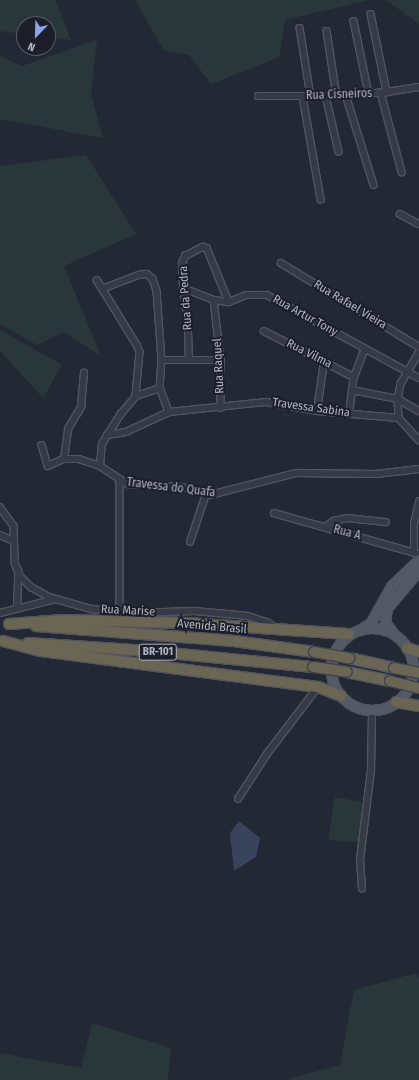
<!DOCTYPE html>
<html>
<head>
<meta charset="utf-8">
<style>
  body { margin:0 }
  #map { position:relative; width:419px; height:1080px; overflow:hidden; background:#232835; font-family:"Fira Sans Condensed",sans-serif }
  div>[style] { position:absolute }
  .green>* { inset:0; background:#29373a }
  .water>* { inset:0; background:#3a435c }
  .roads { filter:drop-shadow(1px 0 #515560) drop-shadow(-1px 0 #515560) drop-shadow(0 1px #515560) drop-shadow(0 -1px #515560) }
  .minor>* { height:5.5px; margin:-2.75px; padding:0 2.75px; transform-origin:2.75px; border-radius:2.75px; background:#363a46 }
  .primary>* { height:9px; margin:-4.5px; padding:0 4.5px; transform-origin:4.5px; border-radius:4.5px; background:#545966 }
  .primary>.ring { margin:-4.5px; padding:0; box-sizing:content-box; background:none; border:9px solid #545966; border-radius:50% }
  .motorway>* { height:10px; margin:-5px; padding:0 5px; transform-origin:5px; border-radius:5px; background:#6b6554 }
  .bridges { filter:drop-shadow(1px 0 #3e424d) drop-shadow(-1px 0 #3e424d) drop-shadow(0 1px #3e424d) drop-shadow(0 -1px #3e424d) }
  .motorway-bridge>* { height:10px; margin:-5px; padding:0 5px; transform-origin:5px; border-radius:5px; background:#6b6554 }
  span { translate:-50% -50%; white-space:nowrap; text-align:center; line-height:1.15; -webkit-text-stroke:4px #1c1f2a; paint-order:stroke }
  .shield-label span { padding:1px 3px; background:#1c1f2a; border:1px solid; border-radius:3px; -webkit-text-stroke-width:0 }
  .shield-label { font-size:11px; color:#b1b5c2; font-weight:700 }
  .street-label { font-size:12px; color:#b1b5c2 }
  .north { position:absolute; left:16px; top:16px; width:40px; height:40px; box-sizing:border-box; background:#1c1f2a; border:1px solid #585b67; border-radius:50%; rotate:203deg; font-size:11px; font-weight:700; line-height:16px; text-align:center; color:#b1b5c2 }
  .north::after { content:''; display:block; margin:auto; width:14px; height:18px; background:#8ea3ea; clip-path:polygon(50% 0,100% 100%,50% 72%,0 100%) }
</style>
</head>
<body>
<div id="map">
  <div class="green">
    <i style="clip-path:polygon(0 0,55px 0,71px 40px,48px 37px,48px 24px,24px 24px,24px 34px,0 31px)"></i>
    <i style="clip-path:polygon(135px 0,369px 0,285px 20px,279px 57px,211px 84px,189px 55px,164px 51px)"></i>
    <i style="clip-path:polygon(386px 0,419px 0,419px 24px)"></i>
    <i style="clip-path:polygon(97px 40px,91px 94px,103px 138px,0 119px,0 56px,22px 66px)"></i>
    <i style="clip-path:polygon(86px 155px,136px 234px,64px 266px,101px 356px,64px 332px,37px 345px,0 324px,0 166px)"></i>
    <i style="clip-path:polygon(0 330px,62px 365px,43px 398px,0 351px)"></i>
    <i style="clip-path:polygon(335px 797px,362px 802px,359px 842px,328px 840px)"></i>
    <i style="clip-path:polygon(416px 973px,419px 978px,419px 1080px,284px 1080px,340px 1065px,354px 990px)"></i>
    <i style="clip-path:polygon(92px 1023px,171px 1048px,168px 1080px,0 1080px,0 1053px,81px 1068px)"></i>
  </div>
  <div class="water">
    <i style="clip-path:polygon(239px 821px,260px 838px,256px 857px,234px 871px,230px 833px)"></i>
  </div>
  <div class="roads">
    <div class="minor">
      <i style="left:371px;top:14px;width:80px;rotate:78.4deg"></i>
      <i style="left:354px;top:21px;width:75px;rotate:78.4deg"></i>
      <i style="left:300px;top:28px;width:70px;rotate:80.9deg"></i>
      <i style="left:327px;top:31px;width:66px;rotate:81.3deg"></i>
      <i style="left:381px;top:93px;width:82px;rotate:75.1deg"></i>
      <i style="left:346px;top:95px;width:94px;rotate:72.7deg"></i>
      <i style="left:258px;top:96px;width:79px"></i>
      <i style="left:337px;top:96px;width:50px;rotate:-4.6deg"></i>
      <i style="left:387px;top:92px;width:32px;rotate:-9deg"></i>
      <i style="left:326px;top:96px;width:57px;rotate:76.9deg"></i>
      <i style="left:303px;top:97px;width:104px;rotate:80deg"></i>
      <i style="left:400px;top:214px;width:21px;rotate:28deg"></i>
      <i style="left:281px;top:263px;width:162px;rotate:31.3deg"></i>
      <i style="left:97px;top:280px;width:76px;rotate:58.4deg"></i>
      <i style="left:137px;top:345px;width:8px;rotate:67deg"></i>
      <i style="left:140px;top:352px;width:44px;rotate:95.2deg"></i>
      <i style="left:183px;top:288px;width:33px;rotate:21deg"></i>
      <i style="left:214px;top:300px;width:15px;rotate:8deg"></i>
      <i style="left:229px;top:302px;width:18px;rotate:-22deg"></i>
      <i style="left:246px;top:295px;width:21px"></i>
      <i style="left:267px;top:295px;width:173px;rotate:28.6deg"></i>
      <i style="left:102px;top:289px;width:40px;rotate:-21deg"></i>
      <i style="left:139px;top:275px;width:8px;rotate:-7deg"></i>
      <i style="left:147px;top:274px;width:8px;rotate:40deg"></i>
      <i style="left:153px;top:279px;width:13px;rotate:72deg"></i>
      <i style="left:157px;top:291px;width:69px;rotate:85.9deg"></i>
      <i style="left:162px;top:360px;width:28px;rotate:94deg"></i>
      <i style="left:160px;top:388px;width:26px;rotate:69deg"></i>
      <i style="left:214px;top:300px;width:60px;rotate:83.3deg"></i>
      <i style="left:221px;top:360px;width:48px;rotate:90deg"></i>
      <i style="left:264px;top:331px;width:101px;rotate:27.1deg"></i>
      <i style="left:419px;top:353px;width:36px;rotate:120deg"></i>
      <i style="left:401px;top:384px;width:15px;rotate:101deg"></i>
      <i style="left:398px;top:399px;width:19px;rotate:87deg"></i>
      <i style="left:399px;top:418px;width:30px;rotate:48deg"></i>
      <i style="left:162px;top:360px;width:59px"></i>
      <i style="left:189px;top:360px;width:34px;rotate:-92deg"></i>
      <i style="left:188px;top:326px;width:38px;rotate:-97deg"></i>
      <i style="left:183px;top:288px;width:24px;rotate:-92deg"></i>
      <i style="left:182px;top:264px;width:9px;rotate:-69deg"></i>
      <i style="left:185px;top:256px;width:20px;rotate:-27deg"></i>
      <i style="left:203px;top:247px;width:4px;rotate:14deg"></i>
      <i style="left:207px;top:248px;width:58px;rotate:67.8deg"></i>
      <i style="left:352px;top:390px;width:47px;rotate:11.1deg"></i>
      <i style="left:398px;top:399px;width:24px;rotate:30deg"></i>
      <i style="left:317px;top:411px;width:49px;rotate:-81.9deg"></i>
      <i style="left:349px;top:415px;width:38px;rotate:-83deg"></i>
      <i style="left:354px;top:377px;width:30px;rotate:-69deg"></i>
      <i style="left:107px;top:435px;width:19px;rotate:-9deg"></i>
      <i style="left:126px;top:432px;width:47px;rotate:-24.9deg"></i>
      <i style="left:169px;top:412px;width:98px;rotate:-5.9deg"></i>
      <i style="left:266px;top:402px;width:52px;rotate:10deg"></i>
      <i style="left:317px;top:411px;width:82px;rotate:4.9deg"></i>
      <i style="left:42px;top:445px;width:22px;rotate:74deg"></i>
      <i style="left:48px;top:466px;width:17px;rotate:-24deg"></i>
      <i style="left:64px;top:459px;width:15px"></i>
      <i style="left:79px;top:459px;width:22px;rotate:18deg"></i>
      <i style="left:100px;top:466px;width:33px;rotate:33deg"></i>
      <i style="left:128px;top:484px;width:54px;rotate:3.2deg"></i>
      <i style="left:182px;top:487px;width:29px;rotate:16deg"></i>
      <i style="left:210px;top:495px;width:89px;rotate:-14.3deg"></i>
      <i style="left:296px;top:473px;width:80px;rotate:0.7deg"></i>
      <i style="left:376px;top:474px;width:43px;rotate:-6.6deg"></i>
      <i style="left:64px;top:459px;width:30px;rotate:-82deg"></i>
      <i style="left:68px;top:429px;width:26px;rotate:-59deg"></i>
      <i style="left:81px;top:407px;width:34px;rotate:-85deg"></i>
      <i style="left:100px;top:466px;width:22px;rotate:-85deg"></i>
      <i style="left:102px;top:444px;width:36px;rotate:-58deg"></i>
      <i style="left:121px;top:414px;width:23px;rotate:-50deg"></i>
      <i style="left:136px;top:396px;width:25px;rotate:-18deg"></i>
      <i style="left:120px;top:481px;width:131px;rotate:90deg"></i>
      <i style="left:0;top:507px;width:24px;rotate:54deg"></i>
      <i style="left:14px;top:526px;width:37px;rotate:88deg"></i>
      <i style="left:15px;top:563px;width:14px;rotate:69deg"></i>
      <i style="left:20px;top:576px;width:16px;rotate:45deg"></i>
      <i style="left:31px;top:587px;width:21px;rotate:29deg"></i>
      <i style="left:49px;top:597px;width:44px;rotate:15.9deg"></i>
      <i style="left:91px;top:609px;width:40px;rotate:5.7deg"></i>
      <i style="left:131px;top:613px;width:64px;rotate:-1.8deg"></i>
      <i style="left:195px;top:611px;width:53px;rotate:5.4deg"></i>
      <i style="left:248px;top:616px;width:20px;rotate:18deg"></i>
      <i style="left:267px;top:622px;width:10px;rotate:37deg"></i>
      <i style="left:274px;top:513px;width:151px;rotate:15.8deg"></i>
      <i style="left:325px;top:527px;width:11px;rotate:-34deg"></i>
      <i style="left:334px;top:521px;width:13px;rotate:-13deg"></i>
      <i style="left:347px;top:518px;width:39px;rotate:6deg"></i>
      <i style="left:0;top:535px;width:15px;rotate:23deg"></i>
      <i style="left:190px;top:542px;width:51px;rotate:-71.6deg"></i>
      <i style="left:414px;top:552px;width:28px;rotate:-90deg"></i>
      <i style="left:414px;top:524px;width:23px;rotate:-77deg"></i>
      <i style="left:17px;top:609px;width:38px;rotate:-88deg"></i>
      <i style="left:0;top:613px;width:58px;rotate:-14deg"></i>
      <i style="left:238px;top:799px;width:54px;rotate:-57.2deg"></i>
      <i style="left:267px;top:754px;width:84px;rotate:-52.7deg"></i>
      <i style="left:362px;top:889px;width:29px;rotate:-94deg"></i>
      <i style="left:360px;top:860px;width:91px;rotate:-83deg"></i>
      <i style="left:371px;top:770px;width:60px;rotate:-89deg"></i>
    </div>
    <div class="primary">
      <i class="ring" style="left:331px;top:628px;width:73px;height:73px"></i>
      <i style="left:361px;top:629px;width:12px;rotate:-35deg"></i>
      <i style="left:371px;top:622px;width:41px;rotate:-60.9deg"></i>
      <i style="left:391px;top:586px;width:39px;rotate:-44deg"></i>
      <i style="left:393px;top:633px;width:14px;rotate:-126deg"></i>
      <i style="left:385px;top:622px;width:14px;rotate:-82deg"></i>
      <i style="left:387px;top:608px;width:50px;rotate:-49.9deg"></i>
    </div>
    <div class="motorway">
      <i style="left:9px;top:624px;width:55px;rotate:-4.2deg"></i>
      <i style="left:64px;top:620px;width:122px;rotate:1.4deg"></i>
      <i style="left:186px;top:623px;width:163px;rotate:3.9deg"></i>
      <i style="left:36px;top:626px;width:199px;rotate:4.3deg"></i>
      <i style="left:234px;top:641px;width:81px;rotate:7.8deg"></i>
      <i style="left:3px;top:641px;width:39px;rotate:15deg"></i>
      <i style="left:41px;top:651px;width:279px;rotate:7.4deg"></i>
      <i style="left:318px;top:687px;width:25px;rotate:21deg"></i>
      <i style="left:28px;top:643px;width:121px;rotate:3.8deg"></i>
      <i style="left:149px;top:651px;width:165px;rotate:5.6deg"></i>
      <i style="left:407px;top:648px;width:13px;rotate:18deg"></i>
      <i style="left:349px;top:658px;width:46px;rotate:12.5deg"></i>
      <i style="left:347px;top:672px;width:44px;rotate:11.8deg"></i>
      <i style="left:396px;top:702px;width:23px;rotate:10deg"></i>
    </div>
  </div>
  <div class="bridges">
    <div class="motorway-bridge">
      <i style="left:314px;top:652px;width:36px;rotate:10deg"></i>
      <i style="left:313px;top:667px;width:34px;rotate:8deg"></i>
      <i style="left:394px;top:668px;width:25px;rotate:11deg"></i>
      <i style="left:390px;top:681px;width:30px;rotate:14deg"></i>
    </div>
  </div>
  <div class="shield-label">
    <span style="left:158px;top:652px">BR-101</span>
  </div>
  <div class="street-label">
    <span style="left:339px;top:95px;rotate:-2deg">Rua Cisneiros</span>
    <span style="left:186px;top:298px;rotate:-94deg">Rua da Pedra</span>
    <span style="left:350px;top:305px;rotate:31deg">Rua Rafael Vieira</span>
    <span style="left:305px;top:316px;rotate:29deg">Rua Artur Tony</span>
    <span style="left:309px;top:354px;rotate:27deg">Rua Vilma</span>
    <span style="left:219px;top:366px;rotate:-93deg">Rua Raquel</span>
    <span style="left:311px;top:408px;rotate:8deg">Travessa Sabina</span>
    <span style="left:171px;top:488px;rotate:7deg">Travessa do Quafa</span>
    <span style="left:347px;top:533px;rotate:15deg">Rua A</span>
    <span style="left:128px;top:611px;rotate:3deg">Rua Marise</span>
    <span style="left:212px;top:627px;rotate:5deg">Avenida Brasil</span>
  </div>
  <div class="north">N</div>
</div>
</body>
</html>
